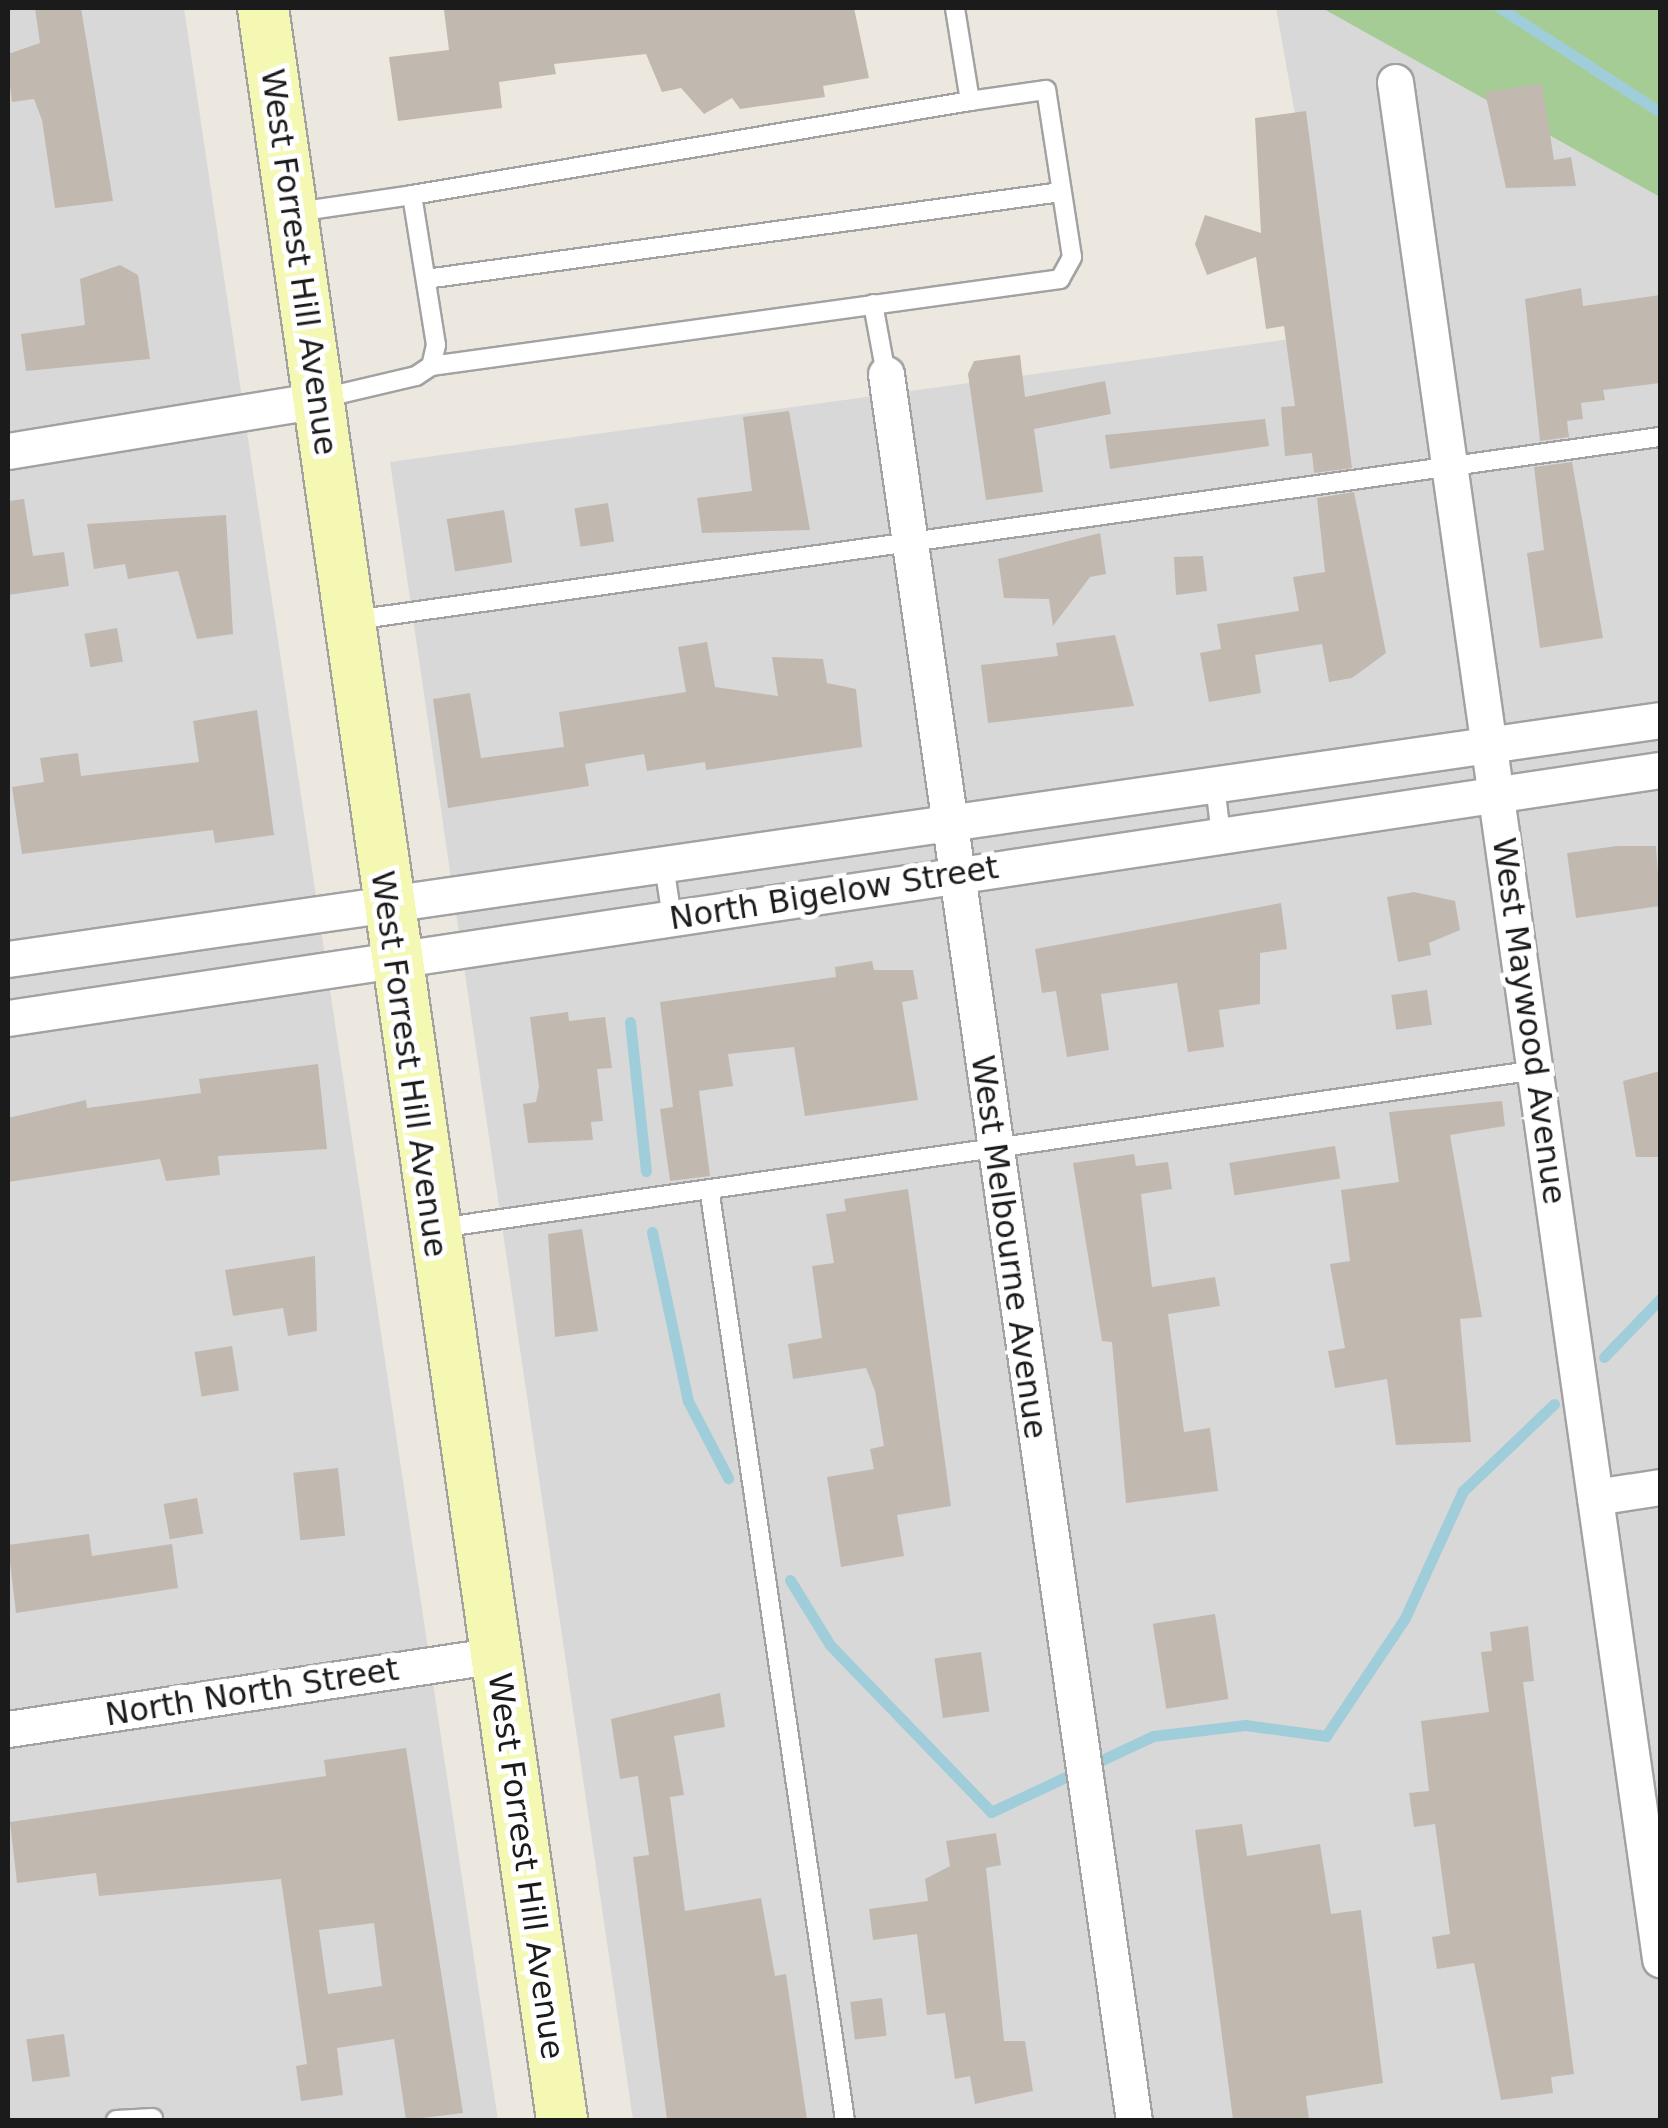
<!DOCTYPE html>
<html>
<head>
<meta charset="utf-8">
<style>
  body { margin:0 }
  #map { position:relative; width:1668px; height:2128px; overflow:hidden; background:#ece8e0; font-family:"DejaVu Sans",sans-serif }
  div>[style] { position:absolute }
  .residential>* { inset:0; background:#d9d8d8 }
  .forest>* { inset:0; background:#a5cc95 }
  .stream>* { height:11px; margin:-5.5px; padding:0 5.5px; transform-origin:5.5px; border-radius:5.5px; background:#a0cdda }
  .building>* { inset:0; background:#c1b8b0; transform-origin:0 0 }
  .roads { filter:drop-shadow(2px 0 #a2a2a2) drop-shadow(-2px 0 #a2a2a2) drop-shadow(0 2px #a2a2a2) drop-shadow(0 -2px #a2a2a2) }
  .service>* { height:18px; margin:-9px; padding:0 9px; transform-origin:9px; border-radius:9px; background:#fff }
  .minor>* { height:35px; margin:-17.5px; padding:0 17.5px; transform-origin:17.5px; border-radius:17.5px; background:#fff }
  .secondary>* { height:50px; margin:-25px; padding:0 25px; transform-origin:25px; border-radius:25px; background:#f4f8b2 }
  span { translate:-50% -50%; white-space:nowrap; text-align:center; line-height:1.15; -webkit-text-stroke:10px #fff; paint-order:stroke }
  .street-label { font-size:32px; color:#1b1b1b }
  .frame { position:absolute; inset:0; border:10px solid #1b1b1b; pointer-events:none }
</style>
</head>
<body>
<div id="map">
  <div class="residential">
    <i style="clip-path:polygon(8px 8px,184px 8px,498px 2120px,8px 2120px)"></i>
    <i style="clip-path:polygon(1276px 8px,1660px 8px,1660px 2120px,633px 2120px,390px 462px,1334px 333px)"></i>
  </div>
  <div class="forest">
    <i style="clip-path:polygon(1322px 8px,1660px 8px,1660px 197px,1635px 183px)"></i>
  </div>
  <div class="stream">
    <i style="left:1500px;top:8px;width:191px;rotate:33deg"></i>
    <i style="left:630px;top:1022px;width:150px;rotate:83.9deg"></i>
    <i style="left:652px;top:1232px;width:173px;rotate:78deg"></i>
    <i style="left:688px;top:1401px;width:87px;rotate:62.5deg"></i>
    <i style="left:1604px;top:1357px;width:81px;rotate:-46deg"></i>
    <i style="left:790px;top:1580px;width:76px;rotate:58.4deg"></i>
    <i style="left:830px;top:1645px;width:232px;rotate:46deg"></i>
    <i style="left:991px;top:1812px;width:179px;rotate:-25.1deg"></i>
    <i style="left:1153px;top:1736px;width:93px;rotate:-6.8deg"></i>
    <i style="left:1245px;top:1725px;width:82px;rotate:7.7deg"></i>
    <i style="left:1326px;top:1736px;width:142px;rotate:-56.2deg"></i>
    <i style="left:1405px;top:1618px;width:140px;rotate:-65.5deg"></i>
    <i style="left:1463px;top:1491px;width:126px;rotate:-43.7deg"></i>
  </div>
  <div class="building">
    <i style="clip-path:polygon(35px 8px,81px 8px,113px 201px,55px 208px,42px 120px,34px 99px,12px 102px,8px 68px,8px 54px,40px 43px)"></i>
    <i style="clip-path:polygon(459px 8px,854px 8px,869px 78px,823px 86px,825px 97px,740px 109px,732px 98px,704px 114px,681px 88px,662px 92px,646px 54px,554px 64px,556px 74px,499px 82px,502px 108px,398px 121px,389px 57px,449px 50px,444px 10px)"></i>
    <i style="clip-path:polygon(1542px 84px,1554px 160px,1571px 157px,1576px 186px,1506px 188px,1485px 92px)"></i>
    <i style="clip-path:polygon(1306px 111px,1352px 468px,1314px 473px,1312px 453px,1285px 456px,1281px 407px,1295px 406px,1284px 326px,1266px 329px,1256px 257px,1207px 275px,1195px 244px,1205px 215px,1261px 233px,1255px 118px)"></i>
    <i style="clip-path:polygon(120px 265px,138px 275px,150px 359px,26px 371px,21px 334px,85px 325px,80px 279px)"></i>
    <i style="clip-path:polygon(1581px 288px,1583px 306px,1660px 295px,1660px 383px,1603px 390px,1605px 400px,1581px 403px,1583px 419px,1567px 421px,1569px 437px,1540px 441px,1525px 299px)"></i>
    <i style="clip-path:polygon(1020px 355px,1025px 397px,1105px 381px,1111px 414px,1034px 429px,1043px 492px,986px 500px,968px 374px,974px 361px)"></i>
    <i style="clip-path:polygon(789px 411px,810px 530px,702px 533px,697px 498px,752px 491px,743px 417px)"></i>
    <i style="clip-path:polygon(1265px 419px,1269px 446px,1110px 469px,1105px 435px)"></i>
    <i style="clip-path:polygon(1572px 462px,1603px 638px,1540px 648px,1527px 553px,1544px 550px,1534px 467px)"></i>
    <i style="clip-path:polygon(1354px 492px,1386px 653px,1352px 678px,1329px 682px,1322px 644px,1255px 655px,1261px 693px,1209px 702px,1200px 653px,1221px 649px,1217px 624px,1299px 611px,1293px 577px,1325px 572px,1317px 498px)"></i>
    <i style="clip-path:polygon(24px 499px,33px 556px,64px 552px,69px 586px,8px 595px,8px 501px)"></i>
    <i style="left:608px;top:503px;width:39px;height:34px;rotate:81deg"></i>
    <i style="left:504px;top:510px;width:53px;height:58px;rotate:81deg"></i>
    <i style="clip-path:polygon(226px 515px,233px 634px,197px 639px,178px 571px,128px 579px,125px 564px,94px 569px,87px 524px)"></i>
    <i style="clip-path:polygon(1100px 533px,1106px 574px,1090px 577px,1053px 626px,1049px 599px,1004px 598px,998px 559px)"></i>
    <i style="clip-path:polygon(1203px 556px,1207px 591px,1176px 595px,1174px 557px)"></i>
    <i style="left:117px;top:628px;width:34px;height:33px;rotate:80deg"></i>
    <i style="clip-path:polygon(1115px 635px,1134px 706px,988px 723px,981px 665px,1058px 656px,1056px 643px)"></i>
    <i style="clip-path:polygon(707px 642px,715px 687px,778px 696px,772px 657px,823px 659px,827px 683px,856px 689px,862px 747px,706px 770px,705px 762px,647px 771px,644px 754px,585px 764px,589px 786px,448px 808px,433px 699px,470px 693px,481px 758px,564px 747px,559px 712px,686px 692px,678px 647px)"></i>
    <i style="clip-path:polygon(257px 710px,274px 835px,215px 843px,213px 830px,22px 854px,12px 787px,44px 782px,40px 758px,78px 753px,81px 776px,199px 762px,193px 721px)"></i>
    <i style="clip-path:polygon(1617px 846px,1656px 846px,1660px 906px,1576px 918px,1567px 853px)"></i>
    <i style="clip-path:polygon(1414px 892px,1455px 901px,1460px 930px,1429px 943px,1431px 955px,1398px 962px,1387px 897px)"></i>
    <i style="clip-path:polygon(1281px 903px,1287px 949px,1260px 953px,1260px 1004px,1219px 1010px,1224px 1047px,1188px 1052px,1177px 983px,1101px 994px,1109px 1050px,1067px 1057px,1056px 991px,1042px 993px,1035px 949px)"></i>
    <i style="clip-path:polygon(872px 961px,874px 970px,913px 970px,918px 999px,902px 1002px,918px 1100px,805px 1116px,794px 1047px,728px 1054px,733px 1086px,699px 1091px,710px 1176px,670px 1181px,660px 1109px,673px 1107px,660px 1002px,836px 977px,835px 967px)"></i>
    <i style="left:1427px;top:990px;width:35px;height:36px;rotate:82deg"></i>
    <i style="clip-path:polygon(568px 1012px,569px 1021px,605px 1017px,612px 1068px,597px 1069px,603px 1121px,591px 1122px,593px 1140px,528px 1143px,523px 1104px,536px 1102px,539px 1087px,530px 1017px)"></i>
    <i style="clip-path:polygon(318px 1064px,327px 1149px,218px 1156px,220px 1175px,166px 1181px,160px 1159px,8px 1182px,8px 1118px,86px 1100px,87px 1108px,201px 1093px,199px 1079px)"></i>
    <i style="clip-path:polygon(1660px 1071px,1660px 1157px,1636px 1157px,1623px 1081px)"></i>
    <i style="clip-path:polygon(1502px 1101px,1505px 1126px,1450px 1135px,1482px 1317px,1460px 1319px,1471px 1442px,1396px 1445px,1387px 1379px,1335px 1388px,1328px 1351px,1345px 1348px,1330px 1264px,1350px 1261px,1341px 1190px,1399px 1182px,1389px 1112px)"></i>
    <i style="left:1335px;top:1146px;width:33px;height:107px;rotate:81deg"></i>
    <i style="clip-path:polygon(1134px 1154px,1136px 1166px,1168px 1162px,1172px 1189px,1141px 1194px,1152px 1287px,1215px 1277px,1220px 1306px,1168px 1314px,1184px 1432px,1210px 1428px,1218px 1491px,1126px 1503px,1112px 1342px,1102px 1341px,1073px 1163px)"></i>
    <i style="clip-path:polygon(908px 1189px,951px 1506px,897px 1515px,904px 1556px,841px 1567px,827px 1477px,874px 1469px,870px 1449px,884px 1446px,875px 1391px,866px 1368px,793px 1379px,788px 1344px,822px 1338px,812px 1266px,834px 1263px,826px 1214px,846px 1211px,844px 1199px)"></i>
    <i style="clip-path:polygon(582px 1229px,598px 1331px,555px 1337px,548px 1234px)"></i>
    <i style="clip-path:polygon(315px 1256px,317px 1331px,288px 1336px,283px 1308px,233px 1316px,225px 1270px)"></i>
    <i style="left:232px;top:1346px;width:45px;height:38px;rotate:81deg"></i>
    <i style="left:338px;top:1468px;width:68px;height:45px;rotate:84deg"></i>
    <i style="left:197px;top:1498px;width:36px;height:34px;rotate:80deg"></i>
    <i style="clip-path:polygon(89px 1534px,92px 1556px,172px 1544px,178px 1588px,16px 1613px,8px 1545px)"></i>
    <i style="left:1215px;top:1614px;width:86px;height:63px;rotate:81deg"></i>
    <i style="clip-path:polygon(1528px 1626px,1534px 1681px,1523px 1682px,1574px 2074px,1551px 2077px,1553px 2093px,1501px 2100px,1474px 1963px,1437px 1969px,1432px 1937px,1450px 1934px,1435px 1824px,1414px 1827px,1409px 1793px,1429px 1791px,1421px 1721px,1489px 1712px,1481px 1652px,1492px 1651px,1490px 1632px)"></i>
    <i style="left:981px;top:1652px;width:60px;height:47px;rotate:82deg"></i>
    <i style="clip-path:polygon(720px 1693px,725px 1727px,674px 1736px,684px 1795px,670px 1797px,685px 1911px,761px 1898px,775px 1976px,786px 1974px,807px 2120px,667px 2120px,633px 1857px,649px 1855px,638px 1776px,620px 1779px,611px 1719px)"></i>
    <i style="clip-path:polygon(evenodd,406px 1748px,463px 2113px,406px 2120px,394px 2039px,337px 2048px,343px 2095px,301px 2101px,296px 2066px,307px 2064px,281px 1879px,99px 1896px,96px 1873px,17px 1883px,10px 1822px,326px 1776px,324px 1760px,406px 1748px,374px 1923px,382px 1986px,328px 1994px,319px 1930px,374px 1923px)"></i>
    <i style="clip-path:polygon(1242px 1824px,1247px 1856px,1320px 1844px,1331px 1914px,1361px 1910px,1383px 2083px,1306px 2096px,1309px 2120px,1233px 2120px,1195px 1830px)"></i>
    <i style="clip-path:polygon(996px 1833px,1001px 1865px,986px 1868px,1004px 2041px,1025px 2041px,1033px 2091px,975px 2104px,970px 2076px,955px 2079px,945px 2013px,927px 2015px,917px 1934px,873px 1940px,869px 1909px,928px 1901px,925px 1879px,950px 1866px,946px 1841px)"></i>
    <i style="left:882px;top:1998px;width:38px;height:32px;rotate:83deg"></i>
    <i style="left:64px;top:2034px;width:43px;height:38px;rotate:82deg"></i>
  </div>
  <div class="roads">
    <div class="service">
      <i style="left:412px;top:195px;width:566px;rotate:-9.56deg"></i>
      <i style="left:970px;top:101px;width:94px;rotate:-99.2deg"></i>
      <i style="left:296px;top:212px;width:117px;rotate:-8.3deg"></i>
      <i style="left:412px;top:195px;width:152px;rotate:80.9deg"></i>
      <i style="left:436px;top:345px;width:22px;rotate:103deg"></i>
      <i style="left:431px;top:366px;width:18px;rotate:146deg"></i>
      <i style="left:416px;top:376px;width:96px;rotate:166.7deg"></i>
      <i style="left:426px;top:279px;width:641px;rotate:-7.8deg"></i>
      <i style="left:873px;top:304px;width:71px;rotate:79.5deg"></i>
      <i style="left:431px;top:366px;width:635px;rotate:-7.87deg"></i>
      <i style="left:1060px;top:279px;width:25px;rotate:-61deg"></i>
      <i style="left:1072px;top:257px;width:169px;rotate:-98.8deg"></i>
      <i style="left:1046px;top:90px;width:77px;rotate:171.8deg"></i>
      <i style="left:354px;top:620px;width:1319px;rotate:-7.98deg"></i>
      <i style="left:1215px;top:785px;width:50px;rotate:83.2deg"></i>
      <i style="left:664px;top:865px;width:54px;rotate:81.4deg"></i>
      <i style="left:710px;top:1194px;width:936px;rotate:81.71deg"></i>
      <i style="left:439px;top:1228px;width:1109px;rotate:-8.19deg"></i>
      <i style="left:116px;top:2120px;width:37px;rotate:-3deg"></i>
    </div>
    <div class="minor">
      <i style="left:1395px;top:82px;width:1896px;rotate:81.96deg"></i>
      <i style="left:886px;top:374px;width:1764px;rotate:81.92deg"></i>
      <i style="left:8px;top:451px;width:314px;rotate:-9.3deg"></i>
      <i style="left:8px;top:959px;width:1669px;rotate:-8.23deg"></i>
      <i style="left:8px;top:1018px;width:1671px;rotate:-8.54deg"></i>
      <i style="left:1595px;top:1497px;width:66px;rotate:-8.7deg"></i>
      <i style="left:8px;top:1729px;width:494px;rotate:-8.6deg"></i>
    </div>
    <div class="secondary">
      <i style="left:263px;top:8px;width:2133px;rotate:81.94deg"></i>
    </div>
  </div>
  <div class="street-label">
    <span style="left:299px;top:262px;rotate:82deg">West Forrest Hill Avenue</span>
    <span style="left:834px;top:893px;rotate:-9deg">North Bigelow Street</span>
    <span style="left:1529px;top:1021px;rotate:82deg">West Maywood Avenue</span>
    <span style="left:409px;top:1064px;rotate:82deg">West Forrest Hill Avenue</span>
    <span style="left:1009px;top:1247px;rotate:82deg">West Melbourne Avenue</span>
    <span style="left:252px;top:1692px;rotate:-9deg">North North Street</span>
    <span style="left:526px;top:1866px;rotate:82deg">West Forrest Hill Avenue</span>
  </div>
  <div class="frame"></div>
</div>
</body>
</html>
